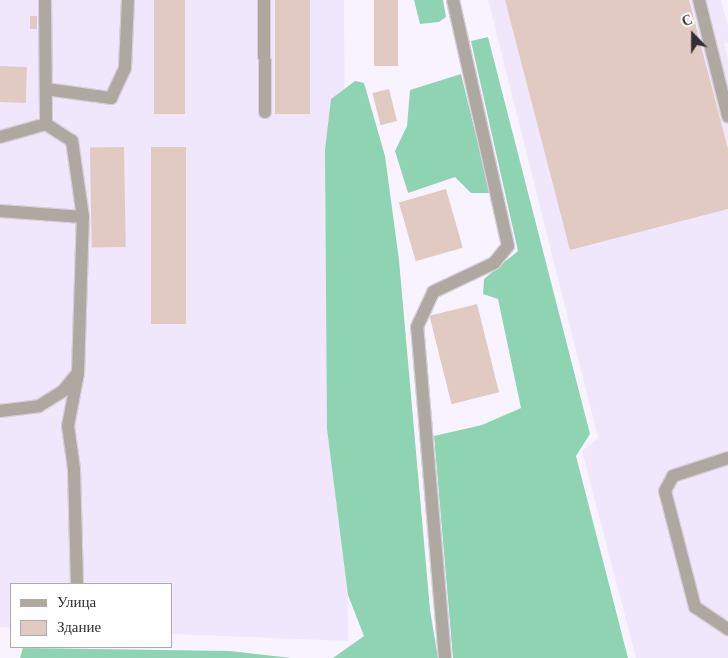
<!DOCTYPE html>
<html>
<head>
<meta charset="utf-8">
<style>
  body { margin:0 }
  #map { position:relative; width:728px; height:658px; overflow:hidden; background:#f9f3ff; font-family:"Times New Roman",serif }
  div>[style] { position:absolute }
  .built>* { inset:0; background:#f1e7fc }
  .forest>* { inset:0; background:#8ed4b2 }
  .building>* { inset:0; background:#e0cac1; transform-origin:0 0 }
  .roads { filter:drop-shadow(1px 0 #d5d0db) drop-shadow(-1px 0 #d5d0db) drop-shadow(0 1px #d5d0db) drop-shadow(0 -1px #d5d0db) }
  .minor>* { height:12px; margin:-6px; padding:0 6px; transform-origin:6px; border-radius:6px; background:#afa8a1 }
  span { translate:-50% -50%; white-space:nowrap; text-align:center; line-height:1.15; -webkit-text-stroke:4.5px #fff; paint-order:stroke }
  .legend { position:absolute; left:10px; top:583px; width:162px; height:65px; box-sizing:border-box; background:#fff; border:1px solid #adabae; margin:0; padding:6px 9px; list-style:none; font-size:15px; color:#312e35 }
  .legend li { display:flex; align-items:center; gap:10px; height:25px }
  .legend b { width:25px; border:1px solid #adabae }
  .north { position:absolute; left:668px; top:10px; width:50px; height:50px; -webkit-text-stroke:4px #fff; paint-order:stroke; rotate:338deg; font-size:14px; font-weight:700; line-height:20px; text-align:center; color:#312e35 }
  .north::after { content:''; display:block; margin:auto; width:18px; height:22px; background:#312e35; clip-path:polygon(50% 0,100% 100%,50% 72%,0 100%) }
</style>
</head>
<body>
<div id="map">
  <div class="built">
    <i style="clip-path:polygon(0 0,344px 0,348px 641px,171px 634px,171px 584px,11px 584px,11px 628px,0 627px)"></i>
    <i style="clip-path:polygon(488px 0,721px 0,728px 27px,728px 43px,724px 44px,728px 60px,728px 658px,636px 658px,582px 451px,598px 438px)"></i>
  </div>
  <div class="forest">
    <i style="clip-path:polygon(414px 0,443px 0,446px 17px,439px 22px,420px 24px)"></i>
    <i style="clip-path:polygon(488px 37px,590px 434px,576px 456px,628px 658px,453px 658px,434px 436px,482px 425px,521px 408px,498px 299px,483px 294px,484px 279px,518px 251px,471px 41px)"></i>
    <i style="clip-path:polygon(461px 74px,490px 193px,471px 193px,455px 177px,408px 193px,395px 151px,407px 126px,410px 90px)"></i>
    <i style="clip-path:polygon(355px 81px,364px 83px,385px 156px,399px 260px,430px 610px,438px 658px,333px 658px,364px 636px,348px 595px,327px 429px,325px 150px,331px 99px)"></i>
    <i style="clip-path:polygon(23px 648px,230px 651px,291px 658px,20px 658px)"></i>
  </div>
  <div class="building">
    <i style="left:154px;top:0;width:31px;height:114px"></i>
    <i style="left:275px;top:0;width:35px;height:114px"></i>
    <i style="left:374px;top:0;width:24px;height:66px"></i>
    <i style="clip-path:polygon(505px 0,689px 0,728px 149px,728px 209px,570px 250px)"></i>
    <i style="left:30px;top:16px;width:7px;height:13px"></i>
    <i style="left:0;top:66px;width:27px;height:36px;rotate:2deg"></i>
    <i style="left:389px;top:89px;width:33px;height:17px;rotate:76deg"></i>
    <i style="left:124px;top:147px;width:100px;height:34px;rotate:89deg"></i>
    <i style="left:151px;top:147px;width:35px;height:177px"></i>
    <i style="left:446px;top:189px;width:61px;height:49px;rotate:74deg"></i>
    <i style="left:477px;top:304px;width:91px;height:49px;rotate:76deg"></i>
  </div>
  <div class="roads">
    <div class="minor">
      <i style="left:45px;top:0;width:124px;rotate:89.5deg"></i>
      <i style="left:264px;top:0;width:112px;rotate:89.5deg"></i>
      <i style="left:699px;top:0;width:120px;rotate:76deg"></i>
      <i style="left:46px;top:89px;width:66px;rotate:7.9deg"></i>
      <i style="left:111px;top:98px;width:33px;rotate:-65deg"></i>
      <i style="left:125px;top:68px;width:68px;rotate:-87.5deg"></i>
      <i style="left:0;top:137px;width:48px;rotate:-15.8deg"></i>
      <i style="left:0;top:211px;width:83px;rotate:4.1deg"></i>
      <i style="left:83px;top:217px;width:77px;rotate:-98.2deg"></i>
      <i style="left:72px;top:141px;width:31px;rotate:-147deg"></i>
      <i style="left:0;top:411px;width:39px;rotate:-7deg"></i>
      <i style="left:39px;top:406px;width:28px;rotate:-32deg"></i>
      <i style="left:63px;top:391px;width:21px;rotate:-51deg"></i>
      <i style="left:728px;top:458px;width:58px;rotate:161.9deg"></i>
      <i style="left:673px;top:476px;width:17px;rotate:118deg"></i>
      <i style="left:665px;top:491px;width:120px;rotate:75.5deg"></i>
      <i style="left:695px;top:607px;width:40px;rotate:34deg"></i>
      <i style="left:77px;top:584px;width:115px;rotate:-91.5deg"></i>
      <i style="left:74px;top:469px;width:43px;rotate:-97.9deg"></i>
      <i style="left:68px;top:426px;width:54px;rotate:-79.3deg"></i>
      <i style="left:78px;top:373px;width:156px;rotate:-88.2deg"></i>
      <i style="left:445px;top:658px;width:332px;rotate:-94.8deg"></i>
      <i style="left:417px;top:327px;width:38px;rotate:-65deg"></i>
      <i style="left:433px;top:292px;width:68px;rotate:-25.4deg"></i>
      <i style="left:494px;top:263px;width:22px;rotate:-51deg"></i>
      <i style="left:508px;top:246px;width:252px;rotate:-102.6deg"></i>
    </div>
  </div>
  <ul class="legend">
  <li><b style="height:6px;background:#afa8a1"></b>Улица</li>
  <li><b style="height:14px;background:#e0cac1"></b>Здание</li>
  </ul>
  <div class="north">С</div>
</div>
</body>
</html>
